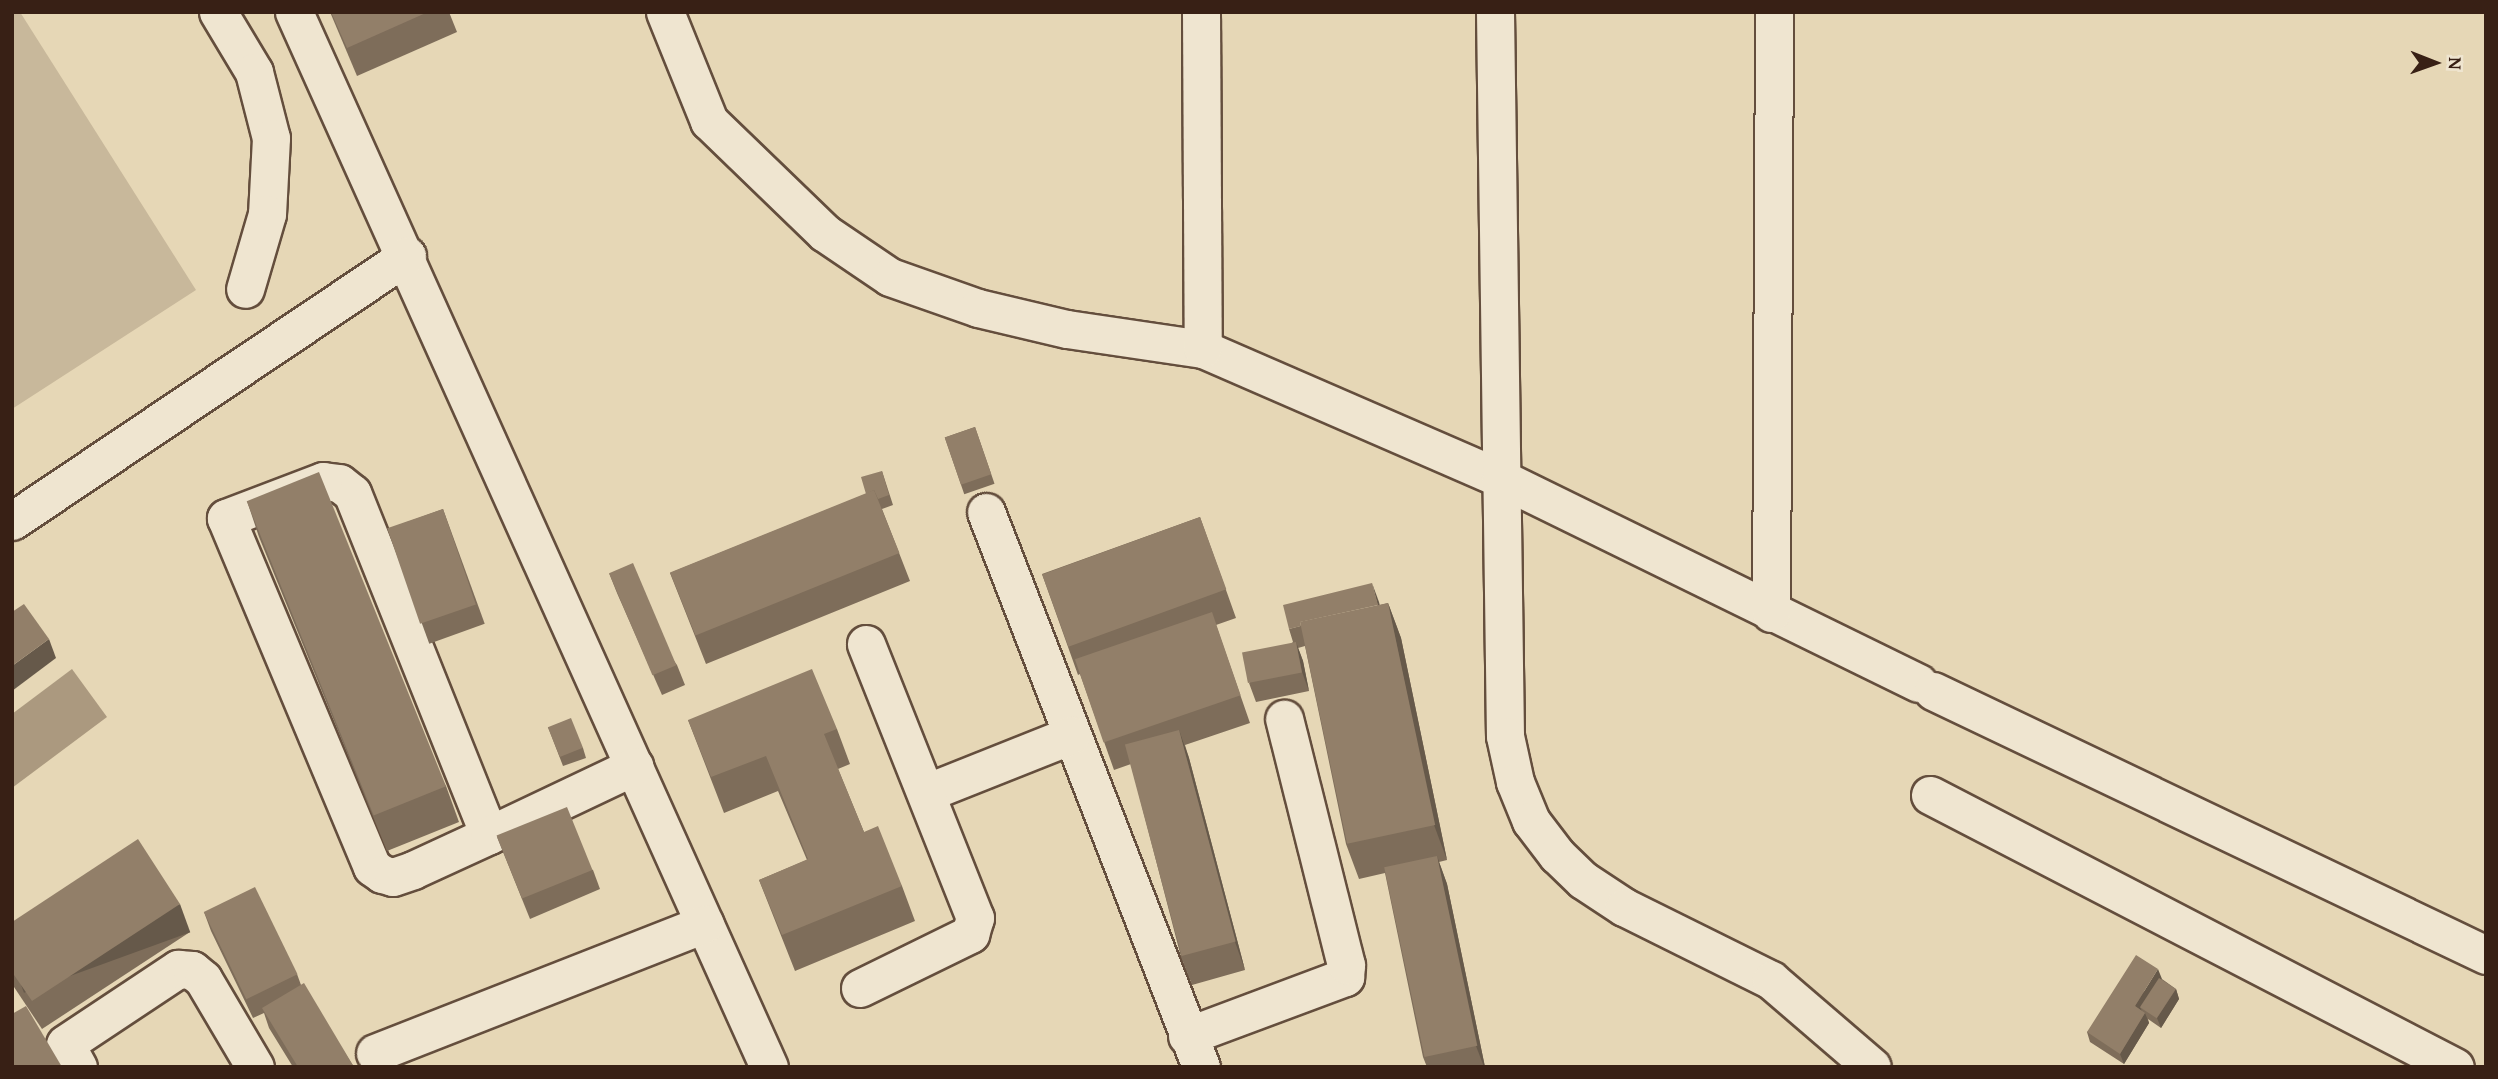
<!DOCTYPE html>
<html>
<head>
<meta charset="utf-8">
<style>
  body { margin:0 }
  #map { position:relative; width:2498px; height:1079px; overflow:hidden; background:#e6d7b6; font-family:"Gentium Book Plus",serif }
  div>[style] { position:absolute }
  .green>* { inset:0; background:#c8b89b }
  .water>* { inset:0; background:#ab997f }
  .roads { filter:drop-shadow(2px 0 #644e3d) drop-shadow(-2px 0 #644e3d) drop-shadow(0 2px #644e3d) drop-shadow(0 -2px #644e3d) }
  .minor>* { height:37px; margin:-18.5px; padding:0 18.5px; transform-origin:18.5px; border-radius:18.5px; background:#efe5d0 }
  .wall>* { inset:0; background:#7e6d5a; transform-origin:0 0 }
  .shaded-wall>* { inset:0; background:#66594a; transform-origin:0 0 }
  .building>* { inset:0; background:#927f69; transform-origin:0 0 }
  span { translate:-50% -50%; white-space:nowrap; text-align:center; line-height:1.15; -webkit-text-stroke:6px #efe5d0; paint-order:stroke }
  .frame { position:absolute; inset:0; border:14px solid #382015; pointer-events:none }
  .north { position:absolute; left:2400px; top:28px; width:70px; height:70px; -webkit-text-stroke:5px #efe5d0; paint-order:stroke; rotate:91deg; font-size:19px; font-weight:700; line-height:28px; text-align:center; color:#382015 }
  .north::after { content:''; display:block; margin:auto; width:24px; height:32px; background:#382015; clip-path:polygon(50% 0,100% 100%,50% 72%,0 100%) }
</style>
</head>
<body>
<div id="map">
  <div class="green">
    <i style="clip-path:polygon(12px 12px,20px 12px,196px 290px,12px 409px)"></i>
  </div>
  <div class="water">
    <i style="clip-path:polygon(72px 669px,107px 717px,12px 788px,12px 714px)"></i>
  </div>
  <div class="roads">
    <div class="minor">
      <i style="left:218px;top:12px;width:70px;rotate:59deg"></i>
      <i style="left:254px;top:72px;width:68px;rotate:75.6deg"></i>
      <i style="left:271px;top:138px;width:76px;rotate:93deg"></i>
      <i style="left:267px;top:214px;width:78px;rotate:106.3deg"></i>
      <i style="left:294px;top:12px;width:1157px;rotate:65.76deg"></i>
      <i style="left:665px;top:12px;width:118px;rotate:68deg"></i>
      <i style="left:709px;top:121px;width:161px;rotate:44deg"></i>
      <i style="left:825px;top:233px;width:78px;rotate:34.1deg"></i>
      <i style="left:890px;top:277px;width:93px;rotate:19.4deg"></i>
      <i style="left:978px;top:308px;width:91px;rotate:13.3deg"></i>
      <i style="left:1067px;top:329px;width:137px;rotate:8.4deg"></i>
      <i style="left:1203px;top:349px;width:324px;rotate:23.5deg"></i>
      <i style="left:1500px;top:478px;width:466px;rotate:26.1deg"></i>
      <i style="left:1201px;top:12px;width:337px;rotate:89.7deg"></i>
      <i style="left:1495px;top:12px;width:724px;rotate:89.21deg"></i>
      <i style="left:1505px;top:736px;width:47px;rotate:77.7deg"></i>
      <i style="left:1515px;top:782px;width:42px;rotate:67.7deg"></i>
      <i style="left:1531px;top:821px;width:43px;rotate:52.6deg"></i>
      <i style="left:1557px;top:855px;width:36px;rotate:44deg"></i>
      <i style="left:1583px;top:880px;width:49px;rotate:33.4deg"></i>
      <i style="left:1624px;top:907px;width:164px;rotate:26.4deg"></i>
      <i style="left:1771px;top:980px;width:133px;rotate:40.7deg"></i>
      <i style="left:986px;top:512px;width:595px;rotate:68.82deg"></i>
      <i style="left:12px;top:521px;width:476px;rotate:-33.9deg"></i>
      <i style="left:1771px;top:613px;width:601px;rotate:-89.71deg"></i>
      <i style="left:1933px;top:691px;width:613px;rotate:25.52deg"></i>
      <i style="left:928px;top:792px;width:154px;rotate:-21.7deg"></i>
      <i style="left:1930px;top:795px;width:591px;rotate:27.39deg"></i>
      <i style="left:489px;top:835px;width:368px;rotate:-111.8deg"></i>
      <i style="left:352px;top:493px;width:16px;rotate:-142deg"></i>
      <i style="left:339px;top:483px;width:16px;rotate:-173deg"></i>
      <i style="left:323px;top:481px;width:104px;rotate:159.1deg"></i>
      <i style="left:226px;top:518px;width:378px;rotate:67.3deg"></i>
      <i style="left:372px;top:867px;width:12px;rotate:35deg"></i>
      <i style="left:382px;top:874px;width:11px;rotate:15deg"></i>
      <i style="left:393px;top:877px;width:21px;rotate:-19deg"></i>
      <i style="left:413px;top:870px;width:84px;rotate:-24.7deg"></i>
      <i style="left:489px;top:835px;width:161px;rotate:-25.4deg"></i>
      <i style="left:860px;top:988px;width:123px;rotate:-26.1deg"></i>
      <i style="left:970px;top:934px;width:17px;rotate:-73deg"></i>
      <i style="left:975px;top:918px;width:295px;rotate:-111.7deg"></i>
      <i style="left:1187px;top:1036px;width:169px;rotate:-20.5deg"></i>
      <i style="left:1345px;top:977px;width:12px;rotate:-85deg"></i>
      <i style="left:1346px;top:965px;width:254px;rotate:-104.1deg"></i>
      <i style="left:375px;top:1053px;width:354px;rotate:-21.4deg"></i>
      <i style="left:78px;top:1067px;width:26px;rotate:-119deg"></i>
      <i style="left:65px;top:1044px;width:136px;rotate:-33.6deg"></i>
      <i style="left:178px;top:969px;width:14px;rotate:4deg"></i>
      <i style="left:192px;top:970px;width:14px;rotate:39deg"></i>
      <i style="left:203px;top:979px;width:102px;rotate:59.4deg"></i>
    </div>
  </div>
  <div class="wall">
    <i style="clip-path:polygon(330px 12px,449px 12px,457px 32px,357px 76px)"></i>
    <i style="left:975px;top:427px;width:60px;height:32px;rotate:71deg"></i>
    <i style="clip-path:polygon(882px 471px,893px 505px,882px 509px,910px 581px,706px 664px,670px 573px,866px 494px)"></i>
    <i style="clip-path:polygon(247px 501px,446px 786px,459px 822px,387px 851px,259px 537px)"></i>
    <i style="left:443px;top:509px;width:122px;height:59px;rotate:70deg"></i>
    <i style="clip-path:polygon(1200px 517px,1236px 618px,1216px 625px,1250px 723px,1185px 745px,1189px 758px,1245px 970px,1192px 985px,1181px 957px,1131px 764px,1114px 770px,1080px 674px,1078px 675px,1042px 574px)"></i>
    <i style="clip-path:polygon(609px 573px,677px 665px,685px 685px,662px 695px,617px 593px)"></i>
    <i style="clip-path:polygon(1388px 603px,1401px 638px,1447px 860px,1439px 862px,1447px 884px,1485px 1067px,1427px 1067px,1423px 1057px,1385px 873px,1359px 879px,1346px 844px,1305px 646px,1298px 648px,1303px 661px,1309px 691px,1256px 702px,1249px 683px,1293px 642px,1289px 629px)"></i>
    <i style="clip-path:polygon(688px 720px,837px 729px,850px 764px,838px 769px,864px 832px,902px 886px,915px 921px,795px 971px,759px 880px,807px 860px,778px 791px,724px 813px)"></i>
    <i style="clip-path:polygon(548px 727px,583px 748px,586px 758px,563px 766px)"></i>
    <i style="clip-path:polygon(497px 837px,593px 870px,600px 889px,530px 919px)"></i>
    <i style="clip-path:polygon(204px 912px,297px 974px,301px 985px,354px 1067px,293px 1067px,269px 1028px,264px 1013px,253px 1018px,211px 931px)"></i>
    <i style="clip-path:polygon(12px 922px,190px 932px,42px 1029px,12px 984px)"></i>
    <i style="clip-path:polygon(2162px 979px,2176px 989px,2179px 999px,2161px 1028px,2148px 1019px,2149px 1023px,2124px 1064px,2090px 1042px,2087px 1032px)"></i>
  </div>
  <div class="shaded-wall">
    <i style="clip-path:polygon(1372px 583px,1379px 602px,1385px 626px,1378px 607px)"></i>
    <i style="clip-path:polygon(1388px 603px,1401px 638px,1447px 860px,1434px 825px)"></i>
    <i style="clip-path:polygon(49px 639px,56px 658px,12px 691px,12px 666px)"></i>
    <i style="clip-path:polygon(1296px 642px,1303px 661px,1309px 691px,1302px 672px)"></i>
    <i style="clip-path:polygon(1179px 730px,1189px 758px,1245px 970px,1235px 942px)"></i>
    <i style="clip-path:polygon(1437px 856px,1447px 884px,1485px 1067px,1484px 1067px,1476px 1046px)"></i>
    <i style="left:180px;top:904px;width:30px;height:177px;rotate:70deg"></i>
    <i style="clip-path:polygon(2158px 969px,2162px 979px,2143px 1009px,2140px 1007px,2142px 1011px,2135px 1006px)"></i>
    <i style="clip-path:polygon(2176px 989px,2179px 999px,2161px 1028px,2157px 1018px)"></i>
    <i style="clip-path:polygon(2145px 1013px,2149px 1023px,2124px 1064px,2120px 1054px)"></i>
  </div>
  <div class="building">
    <i style="clip-path:polygon(331px 12px,428px 12px,347px 48px)"></i>
    <i style="left:975px;top:427px;width:50px;height:32px;rotate:71deg"></i>
    <i style="clip-path:polygon(882px 471px,889px 495px,878px 499px,874px 490px,866px 494px,861px 477px)"></i>
    <i style="left:319px;top:472px;width:339px;height:78px;rotate:68deg"></i>
    <i style="left:874px;top:490px;width:68px;height:220px;rotate:68deg"></i>
    <i style="left:443px;top:509px;width:101px;height:59px;rotate:71deg"></i>
    <i style="left:1200px;top:517px;width:77px;height:168px;rotate:70deg"></i>
    <i style="left:633px;top:563px;width:111px;height:26px;rotate:67deg"></i>
    <i style="clip-path:polygon(1372px 583px,1378px 605px,1300px 622px,1301px 626px,1289px 629px,1283px 605px)"></i>
    <i style="left:1388px;top:603px;width:227px;height:90px;rotate:78deg"></i>
    <i style="clip-path:polygon(24px 604px,49px 639px,12px 666px,12px 612px)"></i>
    <i style="left:1212px;top:612px;width:88px;height:145px;rotate:71deg"></i>
    <i style="left:1296px;top:642px;width:31px;height:55px;rotate:79deg"></i>
    <i style="clip-path:polygon(812px 669px,837px 729px,824px 734px,864px 832px,878px 826px,902px 886px,782px 935px,759px 880px,808px 859px,766px 756px,711px 777px,688px 720px)"></i>
    <i style="left:571px;top:718px;width:32px;height:25px;rotate:68deg"></i>
    <i style="left:1179px;top:730px;width:219px;height:56px;rotate:75deg"></i>
    <i style="left:567px;top:807px;width:68px;height:76px;rotate:68deg"></i>
    <i style="clip-path:polygon(138px 839px,180px 904px,32px 1001px,12px 972px,12px 922px)"></i>
    <i style="left:1437px;top:856px;width:194px;height:54px;rotate:78deg"></i>
    <i style="left:255px;top:887px;width:97px;height:57px;rotate:64deg"></i>
    <i style="clip-path:polygon(2136px 955px,2158px 969px,2135px 1006px,2145px 1013px,2120px 1054px,2087px 1032px)"></i>
    <i style="left:2159px;top:978px;width:20px;height:35px;rotate:33deg"></i>
    <i style="clip-path:polygon(304px 983px,354px 1067px,298px 1067px,262px 1008px)"></i>
    <i style="clip-path:polygon(26px 1006px,62px 1067px,12px 1067px,12px 1014px)"></i>
  </div>
  <div class="frame"></div>
  <div class="north">N</div>
</div>
</body>
</html>
